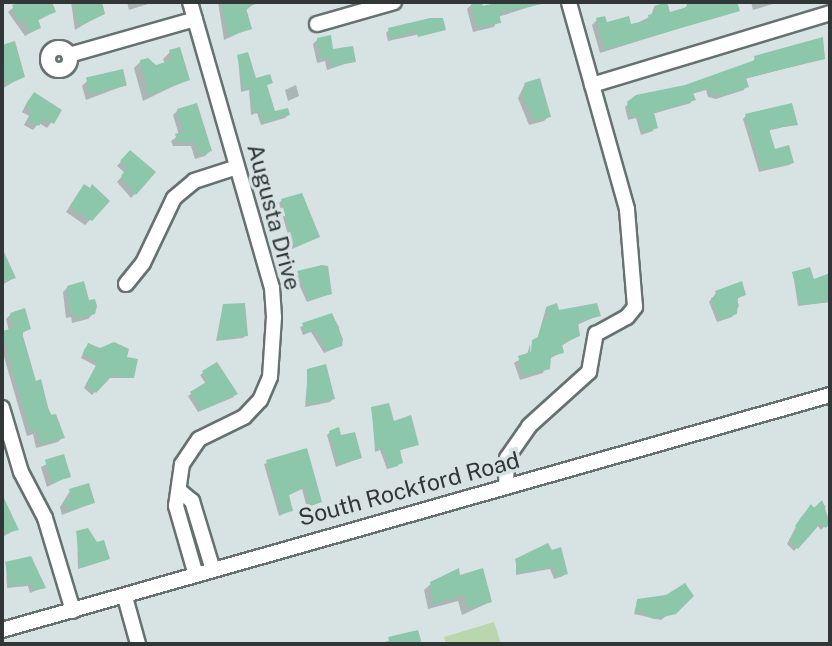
<!DOCTYPE html>
<html>
<head>
<meta charset="utf-8">
<style>
  body { margin:0 }
  #map { position:relative; width:832px; height:646px; overflow:hidden; background:#d6e3e2; font-family:"Public Sans",sans-serif }
  div>[style] { position:absolute }
  .green>* { inset:0; background:#b9d6ac }
  .shadow>* { inset:0; background:#0003 }
  .building>* { inset:0; background:#8cc6ab; transform-origin:0 0 }
  .roads { filter:drop-shadow(2px 0 #667170) drop-shadow(-2px 0 #667170) drop-shadow(0 2px #667170) drop-shadow(0 -2px #667170) }
  .minor>* { height:14px; margin:-7px; padding:0 7px; transform-origin:7px; border-radius:7px; background:#fff }
  .minor>.ring { margin:-7px; padding:0; box-sizing:content-box; background:none; border:14px solid #fff; border-radius:50% }
  span { translate:-50% -50%; white-space:nowrap; text-align:center; line-height:1.15; -webkit-text-stroke:7px #d6e3e2; paint-order:stroke }
  .street-label { font-size:23px; color:#313636 }
  .frame { position:absolute; inset:0; border:4px solid #313636; pointer-events:none }
</style>
</head>
<body>
<div id="map">
  <div class="green">
    <i style="clip-path:polygon(494px 622px,501px 644px,446px 644px,444px 637px)"></i>
  </div>
  <div class="shadow">
    <i style="clip-path:polygon(20px 2px,50px 2px,54px 12px,37px 21px,39px 28px,25px 36px,8px 12px)"></i>
    <i style="clip-path:polygon(71px 2px,100px 2px,103px 13px,75px 30px)"></i>
    <i style="clip-path:polygon(127px 2px,154px 2px,129px 10px)"></i>
    <i style="clip-path:polygon(218px 2px,256px 2px,245px 11px,250px 28px,224px 40px)"></i>
    <i style="clip-path:polygon(496px 2px,542px 2px,542px 3px,498px 17px,494px 27px,473px 32px,467px 9px,472px 4px,482px 8px)"></i>
    <i style="clip-path:polygon(689px 2px,735px 2px,738px 10px,600px 53px,592px 25px,597px 20px,630px 27px,651px 16px,654px 7px,669px 14px,684px 10px)"></i>
    <i style="clip-path:polygon(751px 2px,780px 2px,753px 10px)"></i>
    <i style="clip-path:polygon(444px 29px,388px 41px,386px 33px,389px 30px)"></i>
    <i style="clip-path:polygon(318px 39px,332px 51px,354px 61px,327px 70px,325px 61px,317px 63px,313px 44px)"></i>
    <i style="clip-path:polygon(13px 43px,23px 76px,2px 89px,2px 47px)"></i>
    <i style="clip-path:polygon(170px 52px,188px 79px,143px 101px,134px 68px,141px 61px,156px 67px,165px 64px,163px 59px)"></i>
    <i style="clip-path:polygon(238px 57px,255px 80px,271px 83px,265px 86px,273px 114px,288px 115px,285px 118px,261px 125px,257px 113px,251px 115px,249px 90px,241px 92px)"></i>
    <i style="clip-path:polygon(755px 58px,824px 58px,745px 79px,744px 90px,716px 99px,708px 97px,706px 90px,692px 94px,691px 103px,652px 114px,653px 131px,641px 135px,636px 118px,628px 120px,625px 107px,636px 96px,686px 86px,752px 63px)"></i>
    <i style="clip-path:polygon(87px 81px,126px 85px,86px 100px,82px 86px)"></i>
    <i style="clip-path:polygon(525px 84px,549px 116px,544px 121px,529px 125px,518px 98px)"></i>
    <i style="clip-path:polygon(296px 85px,299px 96px,288px 101px,285px 90px)"></i>
    <i style="clip-path:polygon(29px 99px,60px 111px,47px 128px,39px 123px,33px 130px,24px 125px,29px 116px,22px 112px)"></i>
    <i style="clip-path:polygon(178px 110px,210px 151px,205px 156px,195px 159px,191px 146px,173px 146px,171px 141px,179px 135px,173px 115px)"></i>
    <i style="clip-path:polygon(746px 116px,796px 124px,767px 131px,773px 152px,792px 163px,789px 165px,759px 172px,743px 119px)"></i>
    <i style="clip-path:polygon(130px 152px,135px 194px,131px 198px,117px 182px,125px 173px,117px 166px)"></i>
    <i style="clip-path:polygon(79px 192px,108px 201px,85px 225px,66px 212px)"></i>
    <i style="clip-path:polygon(282px 200px,318px 236px,315px 239px,292px 249px,279px 203px)"></i>
    <i style="clip-path:polygon(2px 254px,14px 278px,2px 285px)"></i>
    <i style="clip-path:polygon(322px 267px,330px 294px,307px 302px,295px 276px)"></i>
    <i style="clip-path:polygon(793px 273px,813px 281px,830px 275px,830px 302px,798px 306px)"></i>
    <i style="clip-path:polygon(68px 287px,93px 314px,88px 319px,72px 323px,71px 317px,66px 318px,63px 292px)"></i>
    <i style="clip-path:polygon(716px 293px,744px 294px,737px 299px,739px 306px,732px 317px,717px 322px,709px 302px)"></i>
    <i style="clip-path:polygon(223px 305px,246px 335px,243px 338px,216px 341px)"></i>
    <i style="clip-path:polygon(546px 308px,599px 315px,577px 325px,579px 335px,561px 346px,562px 352px,549px 359px,543px 373px,520px 380px,514px 363px,527px 355px,530px 344px,531px 361px)"></i>
    <i style="clip-path:polygon(11px 314px,29px 329px,21px 334px,35px 383px,63px 437px,58px 442px,36px 448px,33px 434px,27px 436px,2px 350px,2px 335px,9px 331px,6px 319px)"></i>
    <i style="clip-path:polygon(332px 315px,339px 327px,340px 346px,324px 353px,311px 332px,303px 335px,300px 327px)"></i>
    <i style="clip-path:polygon(114px 344px,123px 346px,132px 378px,107px 378px,92px 395px,84px 388px,96px 366px,81px 358px,85px 348px,100px 350px)"></i>
    <i style="clip-path:polygon(216px 364px,234px 397px,198px 412px,188px 396px,206px 384px,200px 375px)"></i>
    <i style="clip-path:polygon(308px 371px,333px 399px,330px 402px,305px 407px)"></i>
    <i style="clip-path:polygon(372px 409px,418px 444px,398px 451px,398px 466px,387px 469px,380px 450px,375px 452px)"></i>
    <i style="clip-path:polygon(330px 432px,340px 437px,360px 458px,336px 467px,327px 435px)"></i>
    <i style="clip-path:polygon(306px 450px,320px 502px,307px 508px,302px 489px,287px 496px,292px 510px,279px 516px,264px 464px)"></i>
    <i style="clip-path:polygon(63px 456px,69px 476px,47px 487px,41px 467px)"></i>
    <i style="clip-path:polygon(70px 491px,93px 503px,62px 515px,60px 507px)"></i>
    <i style="clip-path:polygon(2px 494px,17px 529px,2px 537px)"></i>
    <i style="clip-path:polygon(822px 502px,826px 507px,822px 511px,830px 520px,821px 530px,817px 525px,794px 551px,787px 544px,801px 517px)"></i>
    <i style="clip-path:polygon(77px 533px,108px 559px,78px 569px)"></i>
    <i style="clip-path:polygon(547px 545px,566px 573px,563px 576px,554px 579px,550px 569px,516px 575px,516px 561px)"></i>
    <i style="clip-path:polygon(6px 564px,44px 587px,30px 593px,28px 586px,7px 588px)"></i>
    <i style="clip-path:polygon(459px 577px,490px 602px,462px 615px,458px 601px,428px 609px,424px 590px,432px 583px)"></i>
    <i style="clip-path:polygon(688px 599px,661px 620px,634px 614px,637px 601px)"></i>
    <i style="clip-path:polygon(417px 632px,420px 644px,377px 644px,378px 644px)"></i>
  </div>
  <div class="building">
    <i style="clip-path:polygon(22px 2px,52px 2px,56px 12px,38px 19px,41px 28px,30px 33px,25px 20px,19px 22px,12px 5px)"></i>
    <i style="clip-path:polygon(73px 2px,102px 2px,105px 14px,80px 26px)"></i>
    <i style="clip-path:polygon(221px 2px,260px 2px,246px 8px,252px 29px,229px 36px)"></i>
    <i style="clip-path:polygon(471px 2px,482px 2px,483px 6px,499px 2px,542px 4px,499px 13px,501px 23px,478px 28px)"></i>
    <i style="clip-path:polygon(667px 2px,670px 12px,687px 7px,686px 2px,737px 2px,740px 11px,605px 50px,596px 18px,605px 16px,607px 22px,629px 16px,631px 24px,649px 20px,648px 15px,656px 13px,654px 6px)"></i>
    <i style="clip-path:polygon(430px 18px,443px 18px,446px 30px,418px 37px,416px 31px,391px 39px,388px 28px)"></i>
    <i style="clip-path:polygon(331px 35px,333px 49px,353px 46px,356px 62px,332px 66px,330px 57px,321px 59px,317px 38px)"></i>
    <i style="clip-path:polygon(823px 37px,825px 59px,746px 78px,749px 87px,719px 97px,718px 93px,711px 95px,709px 88px,693px 93px,696px 100px,654px 113px,658px 128px,643px 133px,639px 116px,631px 118px,627px 102px,636px 95px,685px 85px,755px 60px,754px 56px)"></i>
    <i style="clip-path:polygon(15px 41px,25px 77px,6px 85px,2px 45px)"></i>
    <i style="clip-path:polygon(180px 47px,190px 80px,150px 95px,140px 60px,148px 58px,156px 65px,172px 60px,169px 50px)"></i>
    <i style="clip-path:polygon(248px 52px,256px 78px,270px 74px,273px 83px,267px 85px,275px 111px,288px 108px,290px 115px,263px 123px,260px 111px,253px 113px,251px 88px,244px 90px,237px 55px)"></i>
    <i style="left:123px;top:69px;width:17px;height:38px;rotate:77deg"></i>
    <i style="clip-path:polygon(540px 78px,551px 117px,534px 121px,522px 92px,526px 91px,524px 83px)"></i>
    <i style="clip-path:polygon(34px 92px,62px 110px,54px 124px,44px 118px,39px 126px,28px 119px,33px 111px,25px 106px)"></i>
    <i style="clip-path:polygon(197px 103px,212px 151px,200px 155px,195px 142px,178px 142px,175px 134px,184px 131px,177px 109px)"></i>
    <i style="clip-path:polygon(792px 103px,798px 125px,769px 129px,775px 149px,789px 145px,794px 163px,762px 169px,745px 114px)"></i>
    <i style="clip-path:polygon(130px 150px,156px 172px,136px 195px,121px 176px,128px 167px,120px 161px)"></i>
    <i style="clip-path:polygon(84px 184px,90px 188px,92px 184px,110px 201px,92px 221px,70px 206px)"></i>
    <i style="clip-path:polygon(302px 193px,320px 237px,295px 247px,281px 199px)"></i>
    <i style="clip-path:polygon(4px 252px,16px 278px,2px 282px,2px 253px)"></i>
    <i style="clip-path:polygon(322px 265px,328px 266px,332px 294px,310px 300px,297px 271px)"></i>
    <i style="clip-path:polygon(810px 267px,814px 279px,830px 273px,830px 302px,801px 305px,792px 272px)"></i>
    <i style="clip-path:polygon(84px 281px,89px 300px,95px 299px,97px 306px,95px 314px,77px 319px,75px 313px,71px 314px,67px 286px)"></i>
    <i style="clip-path:polygon(742px 281px,746px 295px,738px 298px,737px 314px,720px 320px,711px 298px,717px 296px,715px 291px)"></i>
    <i style="clip-path:polygon(245px 303px,248px 336px,218px 339px,223px 304px)"></i>
    <i style="clip-path:polygon(557px 303px,559px 310px,597px 303px,601px 316px,578px 322px,580px 336px,562px 344px,564px 353px,551px 356px,550px 369px,524px 376px,518px 356px,531px 352px,532px 340px,538px 337px,543px 320px,549px 319px,546px 307px)"></i>
    <i style="clip-path:polygon(25px 308px,31px 329px,23px 332px,23px 336px,36px 381px,41px 379px,50px 415px,56px 414px,65px 438px,41px 444px,38px 430px,31px 432px,2px 331px,14px 328px,10px 313px)"></i>
    <i style="clip-path:polygon(332px 313px,343px 339px,342px 346px,327px 351px,315px 330px,305px 333px,302px 323px)"></i>
    <i style="clip-path:polygon(114px 342px,129px 349px,127px 357px,138px 359px,134px 378px,112px 376px,96px 393px,86px 384px,98px 362px,83px 354px,88px 343px,100px 348px)"></i>
    <i style="clip-path:polygon(217px 362px,238px 394px,202px 410px,190px 392px,208px 381px,202px 371px)"></i>
    <i style="clip-path:polygon(326px 364px,335px 399px,307px 405px,307px 369px)"></i>
    <i style="clip-path:polygon(389px 403px,394px 421px,411px 415px,419px 445px,400px 450px,403px 463px,390px 468px,383px 448px,378px 450px,375px 442px,371px 407px)"></i>
    <i style="clip-path:polygon(339px 427px,341px 435px,355px 432px,362px 458px,339px 465px,329px 431px)"></i>
    <i style="clip-path:polygon(307px 448px,322px 502px,310px 506px,305px 487px,289px 495px,293px 511px,282px 514px,266px 460px)"></i>
    <i style="left:64px;top:454px;width:24px;height:20px;rotate:73deg"></i>
    <i style="clip-path:polygon(89px 483px,95px 503px,67px 511px,64px 500px,72px 498px,69px 489px)"></i>
    <i style="clip-path:polygon(2px 494px,19px 530px,2px 534px)"></i>
    <i style="clip-path:polygon(822px 500px,830px 523px,826px 528px,820px 524px,798px 549px,789px 540px,798px 529px,795px 526px,811px 504px,814px 508px)"></i>
    <i style="clip-path:polygon(88px 528px,97px 542px,104px 540px,110px 559px,81px 568px,76px 531px)"></i>
    <i style="clip-path:polygon(548px 543px,552px 550px,561px 547px,568px 574px,557px 577px,553px 567px,518px 573px,515px 559px)"></i>
    <i style="clip-path:polygon(31px 556px,46px 588px,33px 591px,31px 584px,10px 586px,5px 562px)"></i>
    <i style="clip-path:polygon(459px 568px,460px 575px,483px 568px,492px 602px,468px 609px,464px 595px,434px 604px,430px 582px)"></i>
    <i style="clip-path:polygon(685px 583px,694px 596px,676px 614px,654px 619px,646px 616px,646px 612px,636px 612px,637px 599px,666px 595px)"></i>
    <i style="clip-path:polygon(418px 630px,422px 644px,390px 644px,388px 637px)"></i>
  </div>
  <div class="roads">
    <div class="minor">
      <i style="left:190px;top:2px;width:298px;rotate:74deg"></i>
      <i style="left:272px;top:288px;width:29px;rotate:86deg"></i>
      <i style="left:274px;top:317px;width:60px;rotate:93.8deg"></i>
      <i style="left:270px;top:377px;width:25px;rotate:113deg"></i>
      <i style="left:260px;top:400px;width:23px;rotate:133deg"></i>
      <i style="left:244px;top:417px;width:50px;rotate:153.9deg"></i>
      <i style="left:199px;top:439px;width:30px;rotate:124deg"></i>
      <i style="left:182px;top:464px;width:42px;rotate:98.1deg"></i>
      <i style="left:176px;top:506px;width:69px;rotate:73.9deg"></i>
      <i style="left:317px;top:24px;width:80px;rotate:-15.9deg"></i>
      <i class="ring" style="left:48px;top:48px;width:8px;height:8px"></i>
      <i style="left:69px;top:55px;width:131px;rotate:-15.9deg"></i>
      <i style="left:592px;top:85px;width:249px;rotate:-16.8deg"></i>
      <i style="left:126px;top:284px;width:27px;rotate:-51deg"></i>
      <i style="left:143px;top:263px;width:72px;rotate:-64.5deg"></i>
      <i style="left:174px;top:198px;width:26px;rotate:-40deg"></i>
      <i style="left:194px;top:181px;width:45px;rotate:-18deg"></i>
      <i style="left:2px;top:408px;width:67px;rotate:73.5deg"></i>
      <i style="left:21px;top:472px;width:52px;rotate:62.4deg"></i>
      <i style="left:45px;top:518px;width:97px;rotate:73.2deg"></i>
      <i style="left:506px;top:486px;width:28px;rotate:-88deg"></i>
      <i style="left:507px;top:458px;width:39px;rotate:-55deg"></i>
      <i style="left:529px;top:426px;width:81px;rotate:-42deg"></i>
      <i style="left:589px;top:372px;width:39px;rotate:-80deg"></i>
      <i style="left:596px;top:334px;width:35px;rotate:-29deg"></i>
      <i style="left:627px;top:317px;width:13px;rotate:-51deg"></i>
      <i style="left:635px;top:307px;width:98px;rotate:-94.7deg"></i>
      <i style="left:627px;top:209px;width:215px;rotate:-105.7deg"></i>
      <i style="left:180px;top:491px;width:16px;rotate:40deg"></i>
      <i style="left:192px;top:501px;width:69px;rotate:73.1deg"></i>
      <i style="left:125px;top:597px;width:49px;rotate:74.5deg"></i>
      <i style="left:2px;top:630px;width:861px;rotate:-15.84deg"></i>
    </div>
  </div>
  <div class="street-label">
    <span style="left:274px;top:217px;rotate:75deg">Augusta Drive</span>
    <span style="left:409px;top:489px;rotate:-15deg">South Rockford Road</span>
  </div>
  <div class="frame"></div>
</div>
</body>
</html>
